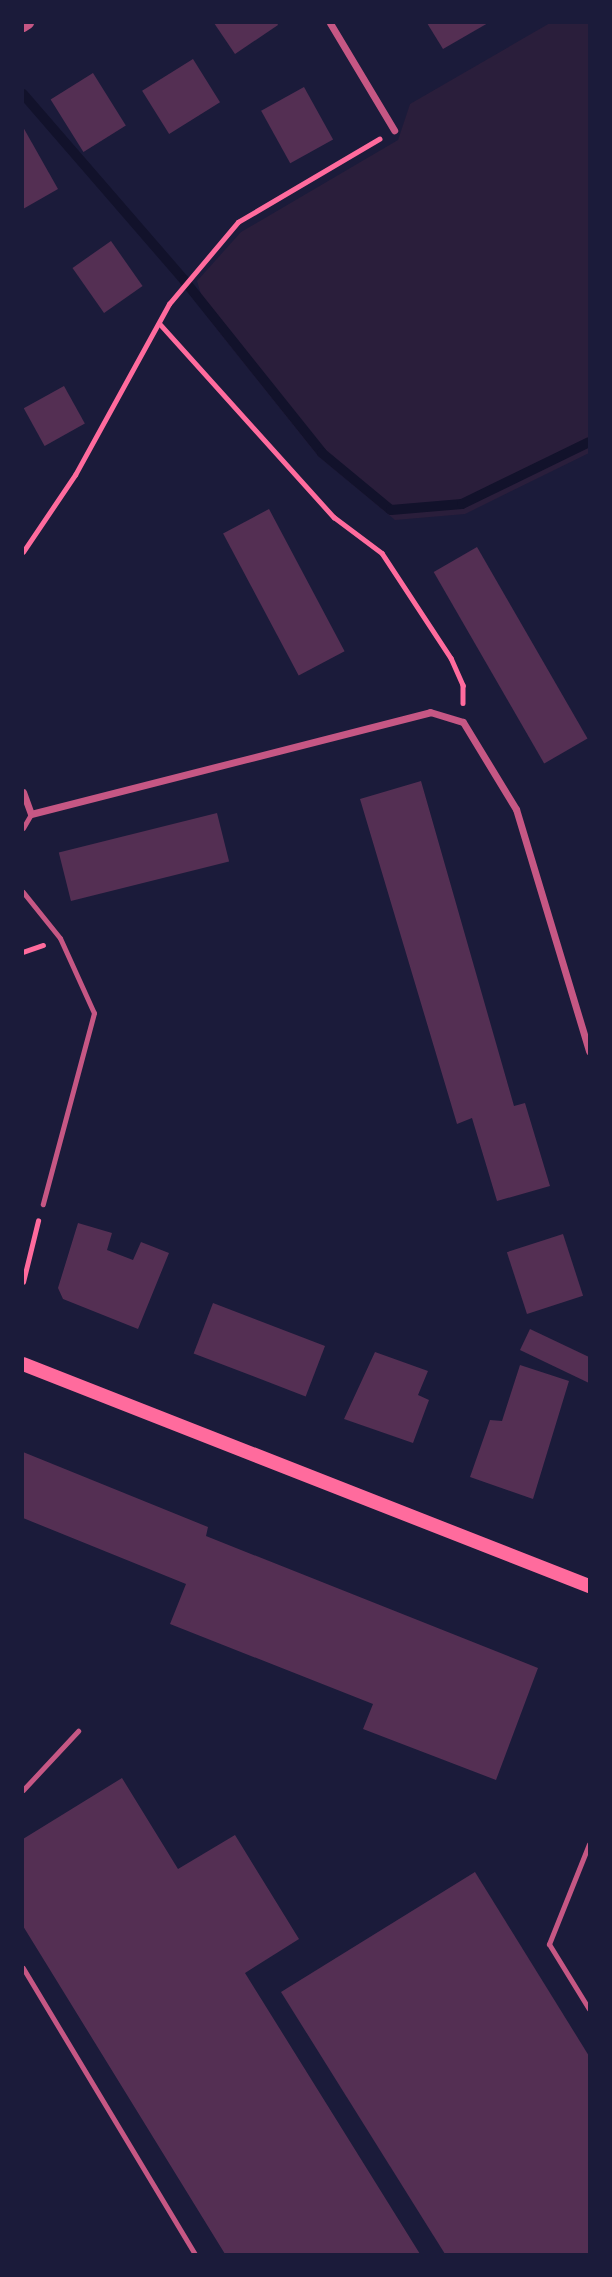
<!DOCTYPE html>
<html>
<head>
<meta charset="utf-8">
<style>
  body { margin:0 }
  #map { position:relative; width:612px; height:2277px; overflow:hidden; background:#1b1b3a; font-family:"Sofia Sans Condensed",sans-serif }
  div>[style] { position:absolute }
  .green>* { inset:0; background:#2a1e3b }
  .stream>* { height:10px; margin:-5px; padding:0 5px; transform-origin:5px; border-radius:5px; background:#12122b }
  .building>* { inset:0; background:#542f53; transform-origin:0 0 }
  .path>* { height:4.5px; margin:-2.25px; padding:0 2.25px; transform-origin:2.25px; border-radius:2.25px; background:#ff6b9d }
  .service>* { height:5px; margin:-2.5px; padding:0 2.5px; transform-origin:2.5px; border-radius:2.5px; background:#c65784 }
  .minor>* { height:7px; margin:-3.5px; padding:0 3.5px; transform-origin:3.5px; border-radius:3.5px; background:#c65784 }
  .tertiary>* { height:12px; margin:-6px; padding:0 6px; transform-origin:6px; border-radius:6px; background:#c65784 }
  .secondary>* { height:14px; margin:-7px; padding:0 7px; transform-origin:7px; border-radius:7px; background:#ff6b9d }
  span { translate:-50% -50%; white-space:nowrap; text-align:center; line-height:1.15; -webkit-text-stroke:7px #1b1b3a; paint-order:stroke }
  .frame { position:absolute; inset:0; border:24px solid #1b1b3a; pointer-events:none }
</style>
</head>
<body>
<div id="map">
  <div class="green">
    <i style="clip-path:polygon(550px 23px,589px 23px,589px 453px,465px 514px,395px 520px,318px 456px,208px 318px,197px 281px,241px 232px,398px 140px,410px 104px)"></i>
  </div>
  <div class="stream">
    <i style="left:23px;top:94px;width:246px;rotate:49.1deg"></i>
    <i style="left:184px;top:280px;width:221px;rotate:51.4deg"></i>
    <i style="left:322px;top:453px;width:89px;rotate:39.6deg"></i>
    <i style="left:391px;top:510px;width:71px;rotate:-4.8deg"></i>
    <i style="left:462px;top:504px;width:141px;rotate:-26deg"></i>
  </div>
  <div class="building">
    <i style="clip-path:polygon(214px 23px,277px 23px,278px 25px,235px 54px)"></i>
    <i style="clip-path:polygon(427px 23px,488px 23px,443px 49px)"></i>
    <i style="left:193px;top:59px;width:51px;height:60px;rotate:58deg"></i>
    <i style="left:93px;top:73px;width:62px;height:50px;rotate:58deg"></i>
    <i style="left:304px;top:87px;width:60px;height:49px;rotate:61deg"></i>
    <i style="clip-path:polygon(23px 127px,58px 189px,23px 209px)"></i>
    <i style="left:111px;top:241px;width:55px;height:47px;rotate:55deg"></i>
    <i style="left:64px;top:386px;width:43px;height:46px;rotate:61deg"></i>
    <i style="left:269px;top:509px;width:161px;height:52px;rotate:62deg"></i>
    <i style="left:477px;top:547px;width:221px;height:50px;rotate:60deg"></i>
    <i style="clip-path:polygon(421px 781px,514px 1106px,525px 1103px,550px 1186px,497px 1201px,472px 1118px,457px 1124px,360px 799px)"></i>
    <i style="left:217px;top:813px;width:50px;height:163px;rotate:76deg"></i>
    <i style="clip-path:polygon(78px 1223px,112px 1233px,107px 1250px,133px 1260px,141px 1242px,169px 1253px,138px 1329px,63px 1299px,58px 1288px)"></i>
    <i style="left:563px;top:1234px;width:65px;height:59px;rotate:72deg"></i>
    <i style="left:213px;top:1303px;width:120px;height:54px;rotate:21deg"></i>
    <i style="clip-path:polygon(530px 1329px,589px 1357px,589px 1383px,520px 1350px)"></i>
    <i style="clip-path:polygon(375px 1352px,428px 1371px,418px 1395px,429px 1400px,413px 1443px,344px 1419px)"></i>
    <i style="clip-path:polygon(520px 1365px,569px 1381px,533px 1499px,470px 1477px,490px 1420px,502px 1421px)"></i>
    <i style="clip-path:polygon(23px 1452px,208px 1527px,206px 1536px,538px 1668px,496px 1780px,363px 1729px,373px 1704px,170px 1624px,186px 1584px,23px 1518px)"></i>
    <i style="clip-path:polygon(122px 1778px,178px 1869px,235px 1835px,299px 1939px,245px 1973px,420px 2254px,225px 2254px,23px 1926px,23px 1839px)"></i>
    <i style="clip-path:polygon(475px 1872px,589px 2056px,589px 2254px,445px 2254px,281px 1992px)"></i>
  </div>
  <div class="path">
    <i style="left:160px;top:324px;width:260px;rotate:48deg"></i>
    <i style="left:334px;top:517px;width:60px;rotate:36.9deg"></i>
    <i style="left:382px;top:553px;width:126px;rotate:56.7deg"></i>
    <i style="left:451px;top:658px;width:30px;rotate:66deg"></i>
    <i style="left:463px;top:685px;width:18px;rotate:90deg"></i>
    <i style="left:23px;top:552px;width:93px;rotate:-56deg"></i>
    <i style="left:75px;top:475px;width:195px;rotate:-61.2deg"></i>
    <i style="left:169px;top:304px;width:107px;rotate:-49.9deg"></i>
    <i style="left:238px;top:222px;width:164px;rotate:-30.5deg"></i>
    <i style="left:23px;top:952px;width:21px;rotate:-19deg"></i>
    <i style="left:23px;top:1282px;width:63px;rotate:-76.2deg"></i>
  </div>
  <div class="service">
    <i style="left:23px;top:828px;width:16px;rotate:-60deg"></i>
    <i style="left:23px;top:892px;width:59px;rotate:51.2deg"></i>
    <i style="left:60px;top:938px;width:82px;rotate:65.6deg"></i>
    <i style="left:94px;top:1013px;width:198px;rotate:105deg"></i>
    <i style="left:23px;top:1790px;width:81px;rotate:-47deg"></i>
    <i style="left:589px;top:1844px;width:108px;rotate:111.8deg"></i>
    <i style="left:549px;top:1944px;width:76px;rotate:58.4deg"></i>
    <i style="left:23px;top:1968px;width:334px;rotate:59deg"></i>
  </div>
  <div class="minor">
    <i style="left:330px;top:23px;width:125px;rotate:59.1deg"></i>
    <i style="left:23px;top:792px;width:23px;rotate:70deg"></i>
    <i style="left:31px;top:814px;width:412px;rotate:-14.3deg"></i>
    <i style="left:430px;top:712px;width:34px;rotate:17deg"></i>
    <i style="left:463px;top:722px;width:102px;rotate:58.7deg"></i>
    <i style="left:516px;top:809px;width:253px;rotate:73.2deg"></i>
  </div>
  <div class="tertiary">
    <i style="left:23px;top:26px;width:6px;rotate:-31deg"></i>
  </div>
  <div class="secondary">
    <i style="left:23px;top:1364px;width:608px;rotate:21.42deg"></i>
  </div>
  <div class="frame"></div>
</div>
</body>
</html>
